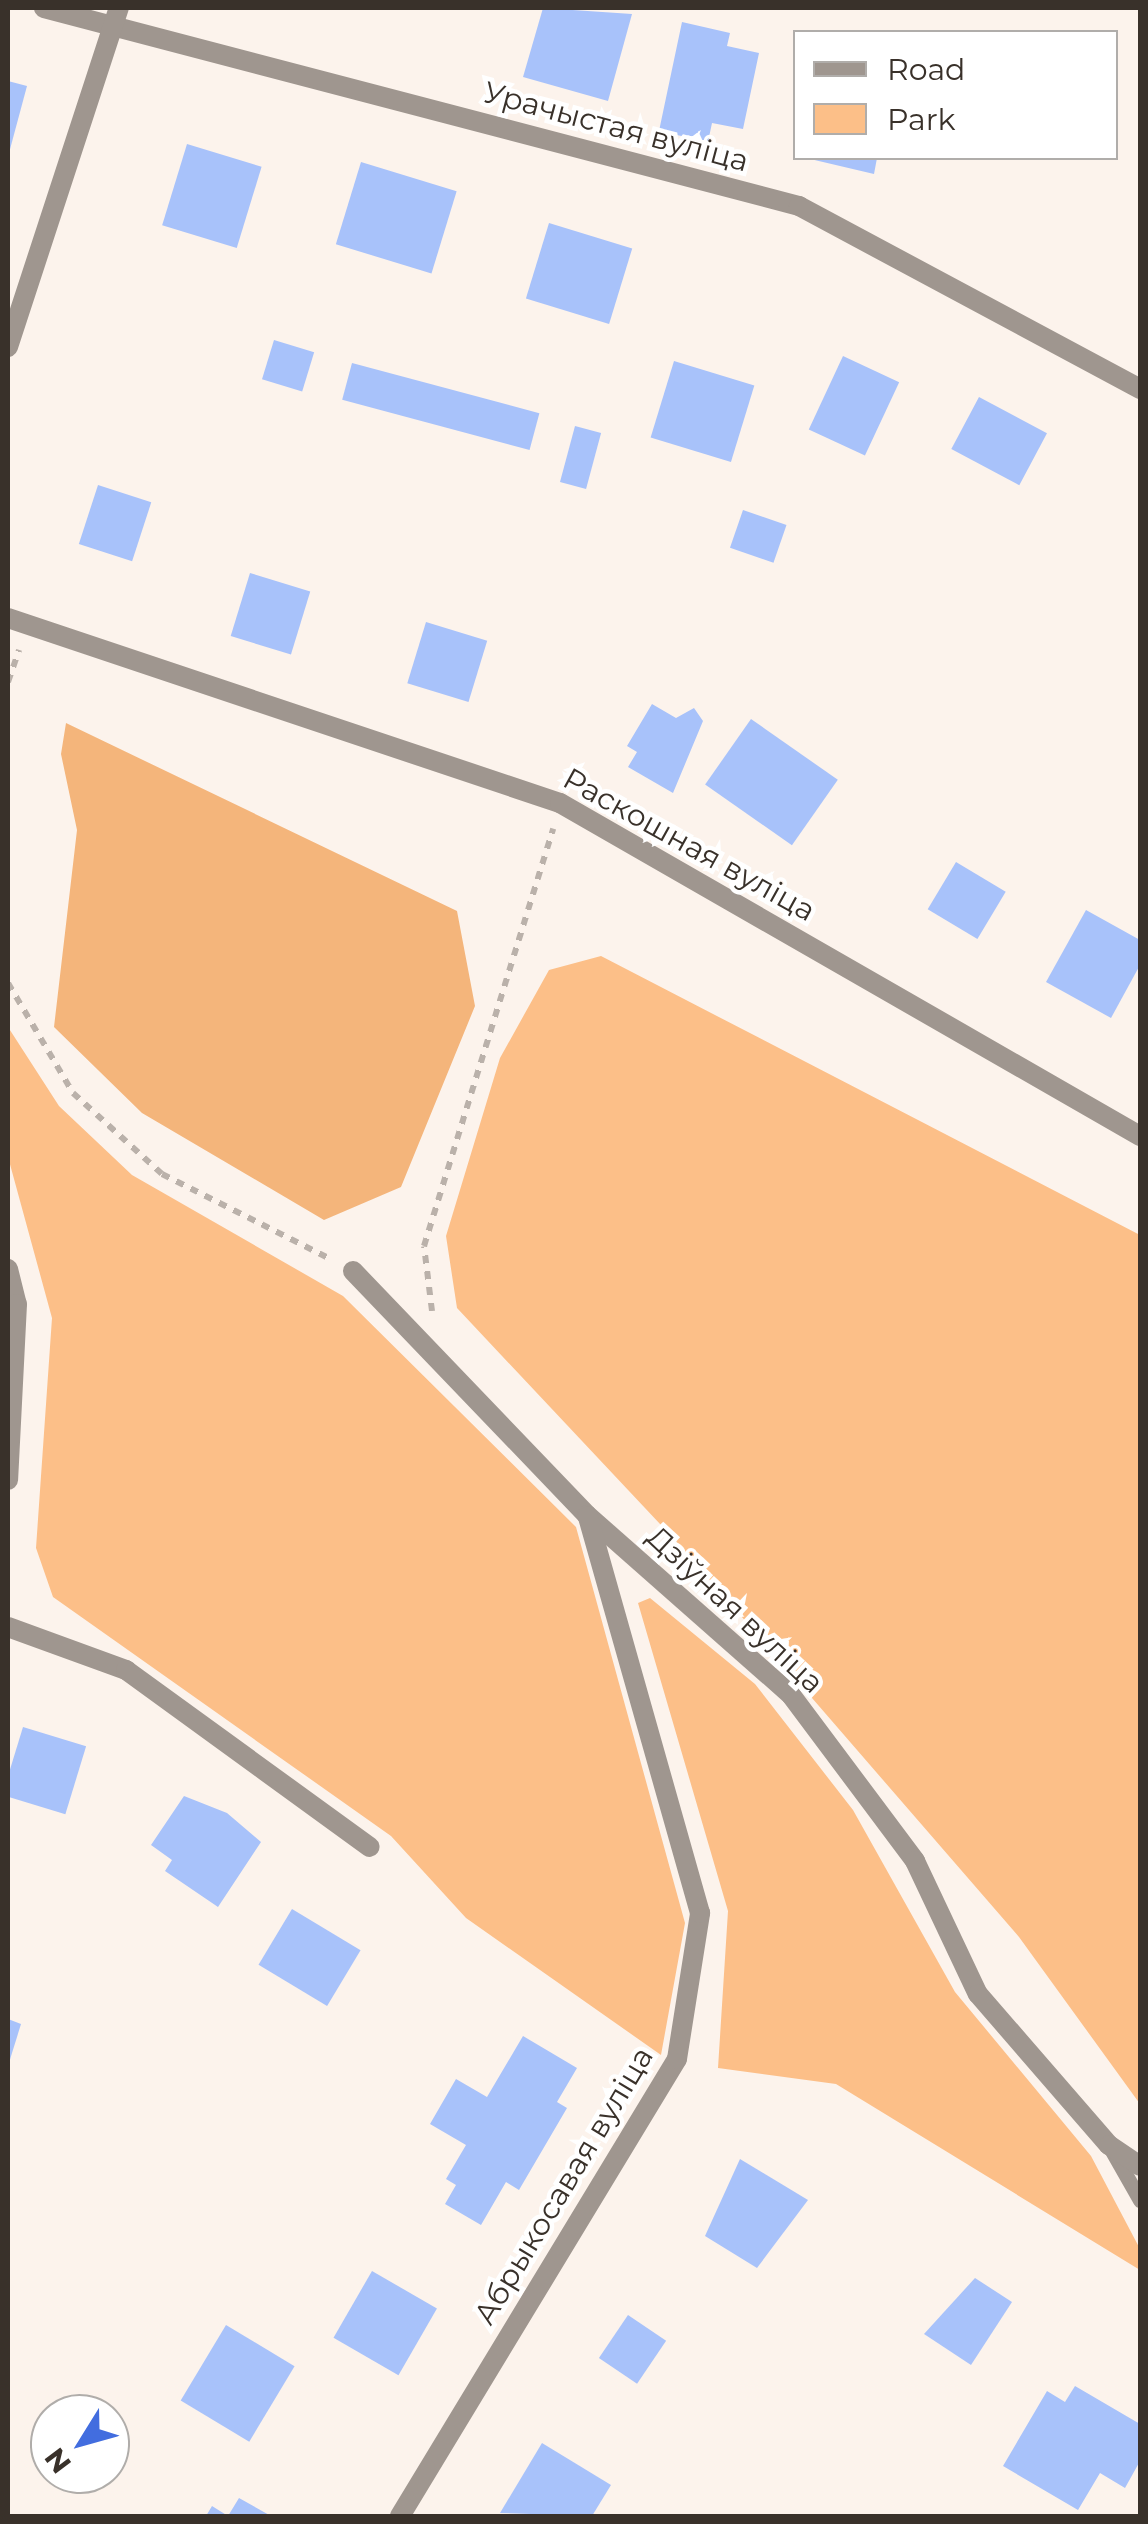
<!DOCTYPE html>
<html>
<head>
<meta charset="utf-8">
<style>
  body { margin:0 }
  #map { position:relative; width:1148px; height:2524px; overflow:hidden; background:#fcf3ec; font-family:Montserrat,sans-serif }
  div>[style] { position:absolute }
  .green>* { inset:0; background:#fcbf88 }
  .forest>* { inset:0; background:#f4b57b }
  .building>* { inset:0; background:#a8c2fa; transform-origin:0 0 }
  .path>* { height:6px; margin-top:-3px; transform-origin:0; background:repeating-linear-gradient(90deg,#bab1aa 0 8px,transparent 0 16px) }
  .lane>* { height:15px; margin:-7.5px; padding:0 7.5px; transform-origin:7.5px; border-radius:7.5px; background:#9f968f }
  .street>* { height:20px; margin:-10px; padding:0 10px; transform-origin:10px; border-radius:10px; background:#9f968f }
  span { translate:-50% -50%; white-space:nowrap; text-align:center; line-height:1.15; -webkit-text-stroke:9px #fff; paint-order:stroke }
  .street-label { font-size:30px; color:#39312a }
  .frame { position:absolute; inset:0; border:10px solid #39312a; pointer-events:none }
  .legend { position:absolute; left:793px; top:30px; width:325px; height:130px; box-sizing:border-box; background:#fff; border:2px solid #b0adaa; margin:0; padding:12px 18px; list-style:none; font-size:30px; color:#39312a }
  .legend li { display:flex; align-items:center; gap:20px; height:50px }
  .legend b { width:50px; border:2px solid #b0adaa }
  .north { position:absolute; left:30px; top:2394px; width:100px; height:100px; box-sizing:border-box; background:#fff; border:2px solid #b0adaa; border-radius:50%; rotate:233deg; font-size:28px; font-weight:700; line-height:40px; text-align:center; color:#39312a }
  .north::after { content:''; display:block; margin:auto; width:35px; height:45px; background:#426ddf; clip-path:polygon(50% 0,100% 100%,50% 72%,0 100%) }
</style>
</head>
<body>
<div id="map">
  <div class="green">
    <i style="clip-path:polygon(601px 956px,1140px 1235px,1140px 2104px,1019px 1937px,676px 1541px,457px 1308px,446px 1236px,500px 1058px,549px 970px)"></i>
    <i style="clip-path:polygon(8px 1027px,59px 1106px,132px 1175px,343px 1296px,576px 1527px,685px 1923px,661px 2055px,466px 1918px,391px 1836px,53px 1597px,36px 1548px,52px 1318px,8px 1157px)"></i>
    <i style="clip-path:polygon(650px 1598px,755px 1684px,853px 1810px,955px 1992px,1091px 2156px,1140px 2249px,1140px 2270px,836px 2084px,718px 2068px,728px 1911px,638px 1603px)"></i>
  </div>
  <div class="forest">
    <i style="clip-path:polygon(66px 723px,457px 911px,475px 1006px,401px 1187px,324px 1220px,142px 1113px,54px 1027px,77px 830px,61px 754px)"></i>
  </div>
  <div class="building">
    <i style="clip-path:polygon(543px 8px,632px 14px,608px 101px,523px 77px)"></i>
    <i style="clip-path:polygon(682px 22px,730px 33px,727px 46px,759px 53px,743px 129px,712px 123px,708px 142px,659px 131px)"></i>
    <i style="clip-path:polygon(8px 81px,27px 86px,9px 153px,8px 153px)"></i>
    <i style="left:187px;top:144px;width:78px;height:85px;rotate:17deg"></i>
    <i style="clip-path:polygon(806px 158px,877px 158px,874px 174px)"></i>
    <i style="left:361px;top:162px;width:100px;height:86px;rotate:17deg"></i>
    <i style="left:549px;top:223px;width:87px;height:79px;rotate:17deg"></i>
    <i style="left:274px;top:340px;width:42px;height:41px;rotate:17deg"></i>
    <i style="left:843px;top:356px;width:62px;height:81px;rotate:25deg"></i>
    <i style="left:674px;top:361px;width:84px;height:80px;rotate:17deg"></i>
    <i style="left:352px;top:363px;width:194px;height:38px;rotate:15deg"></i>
    <i style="left:979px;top:397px;width:77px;height:59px;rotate:28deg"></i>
    <i style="left:575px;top:426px;width:27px;height:58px;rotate:15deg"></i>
    <i style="left:98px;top:485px;width:56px;height:62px;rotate:18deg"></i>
    <i style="left:743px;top:510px;width:46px;height:40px;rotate:19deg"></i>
    <i style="left:250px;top:573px;width:63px;height:66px;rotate:17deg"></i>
    <i style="left:426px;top:622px;width:64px;height:64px;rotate:17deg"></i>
    <i style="clip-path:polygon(652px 704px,676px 718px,694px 708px,703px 721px,673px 793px,628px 767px,637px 752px,627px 746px)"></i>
    <i style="left:751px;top:719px;width:106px;height:80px;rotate:35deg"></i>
    <i style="left:956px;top:862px;width:58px;height:55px;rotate:31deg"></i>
    <i style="clip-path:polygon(1086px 910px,1140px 940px,1140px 965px,1111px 1018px,1046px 982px)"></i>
    <i style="left:23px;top:1727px;width:66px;height:71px;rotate:17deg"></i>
    <i style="clip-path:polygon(184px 1796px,227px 1813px,261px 1842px,218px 1907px,165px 1871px,172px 1860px,151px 1845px)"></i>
    <i style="left:292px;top:1909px;width:80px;height:65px;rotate:31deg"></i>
    <i style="clip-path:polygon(8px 2019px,21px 2024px,8px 2066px)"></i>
    <i style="clip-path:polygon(523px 2036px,577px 2068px,557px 2102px,567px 2108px,519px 2190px,506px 2182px,481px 2225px,445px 2204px,456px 2185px,446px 2179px,466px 2145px,430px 2124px,456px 2079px,487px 2097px)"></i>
    <i style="clip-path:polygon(740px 2159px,808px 2200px,757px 2268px,705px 2236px)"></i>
    <i style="left:372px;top:2271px;width:75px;height:77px;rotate:30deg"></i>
    <i style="clip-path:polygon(975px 2278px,1012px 2302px,971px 2365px,924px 2334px)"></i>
    <i style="left:628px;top:2315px;width:46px;height:52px;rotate:34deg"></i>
    <i style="left:226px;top:2325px;width:80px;height:88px;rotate:31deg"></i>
    <i style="clip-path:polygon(1075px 2386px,1140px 2424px,1140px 2461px,1125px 2488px,1100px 2473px,1078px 2510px,1003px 2466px,1047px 2391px,1065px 2402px)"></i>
    <i style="clip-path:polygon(542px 2443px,611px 2485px,592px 2516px,500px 2513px)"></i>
    <i style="clip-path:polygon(239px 2498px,271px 2516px,206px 2516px,212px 2506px,228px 2516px)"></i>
  </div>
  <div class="path">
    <i style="left:8px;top:682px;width:34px;rotate:-71deg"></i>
    <i style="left:8px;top:983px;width:128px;rotate:59.4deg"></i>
    <i style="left:73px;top:1093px;width:120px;rotate:42.3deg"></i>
    <i style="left:162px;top:1174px;width:188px;rotate:26.8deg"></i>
    <i style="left:432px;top:1311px;width:65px;rotate:-97deg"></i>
    <i style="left:424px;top:1246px;width:437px;rotate:-72.8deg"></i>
  </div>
  <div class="lane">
    <i style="left:1111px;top:2149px;width:59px;rotate:60.4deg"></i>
  </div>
  <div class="street">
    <i style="left:44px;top:8px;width:781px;rotate:14.69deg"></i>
    <i style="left:799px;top:206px;width:387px;rotate:28.2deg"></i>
    <i style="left:8px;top:347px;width:357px;rotate:-71.9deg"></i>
    <i style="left:8px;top:618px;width:582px;rotate:18.53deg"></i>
    <i style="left:560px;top:803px;width:669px;rotate:29.86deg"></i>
    <i style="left:8px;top:1269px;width:36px;rotate:76deg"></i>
    <i style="left:17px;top:1304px;width:176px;rotate:92.9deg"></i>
    <i style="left:353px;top:1271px;width:338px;rotate:46.2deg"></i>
    <i style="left:587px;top:1515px;width:272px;rotate:41.4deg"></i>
    <i style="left:791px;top:1695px;width:207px;rotate:53.2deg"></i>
    <i style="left:915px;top:1861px;width:147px;rotate:64.7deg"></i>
    <i style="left:978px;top:1994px;width:200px;rotate:49.1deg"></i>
    <i style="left:1109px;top:2145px;width:37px;rotate:34deg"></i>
    <i style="left:8px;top:1627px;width:126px;rotate:20deg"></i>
    <i style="left:126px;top:1670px;width:301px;rotate:36deg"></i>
    <i style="left:400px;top:2516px;width:534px;rotate:-58.78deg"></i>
    <i style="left:677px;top:2059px;width:148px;rotate:-81deg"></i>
    <i style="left:700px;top:1913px;width:412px;rotate:-105.8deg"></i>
  </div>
  <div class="street-label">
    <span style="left:616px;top:127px;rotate:15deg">Урачыстая вуліца</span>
    <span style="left:689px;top:845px;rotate:29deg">Раскошная вуліца</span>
    <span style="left:735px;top:1610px;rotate:43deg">Дзіўная вуліца</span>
    <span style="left:564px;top:2186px;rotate:-59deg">Абрыкосавая вуліца</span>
  </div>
  <div class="frame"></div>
  <ul class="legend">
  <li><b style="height:12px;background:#9f968f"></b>Road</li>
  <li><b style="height:28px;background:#fcbf88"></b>Park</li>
  </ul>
  <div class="north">N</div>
</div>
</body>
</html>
